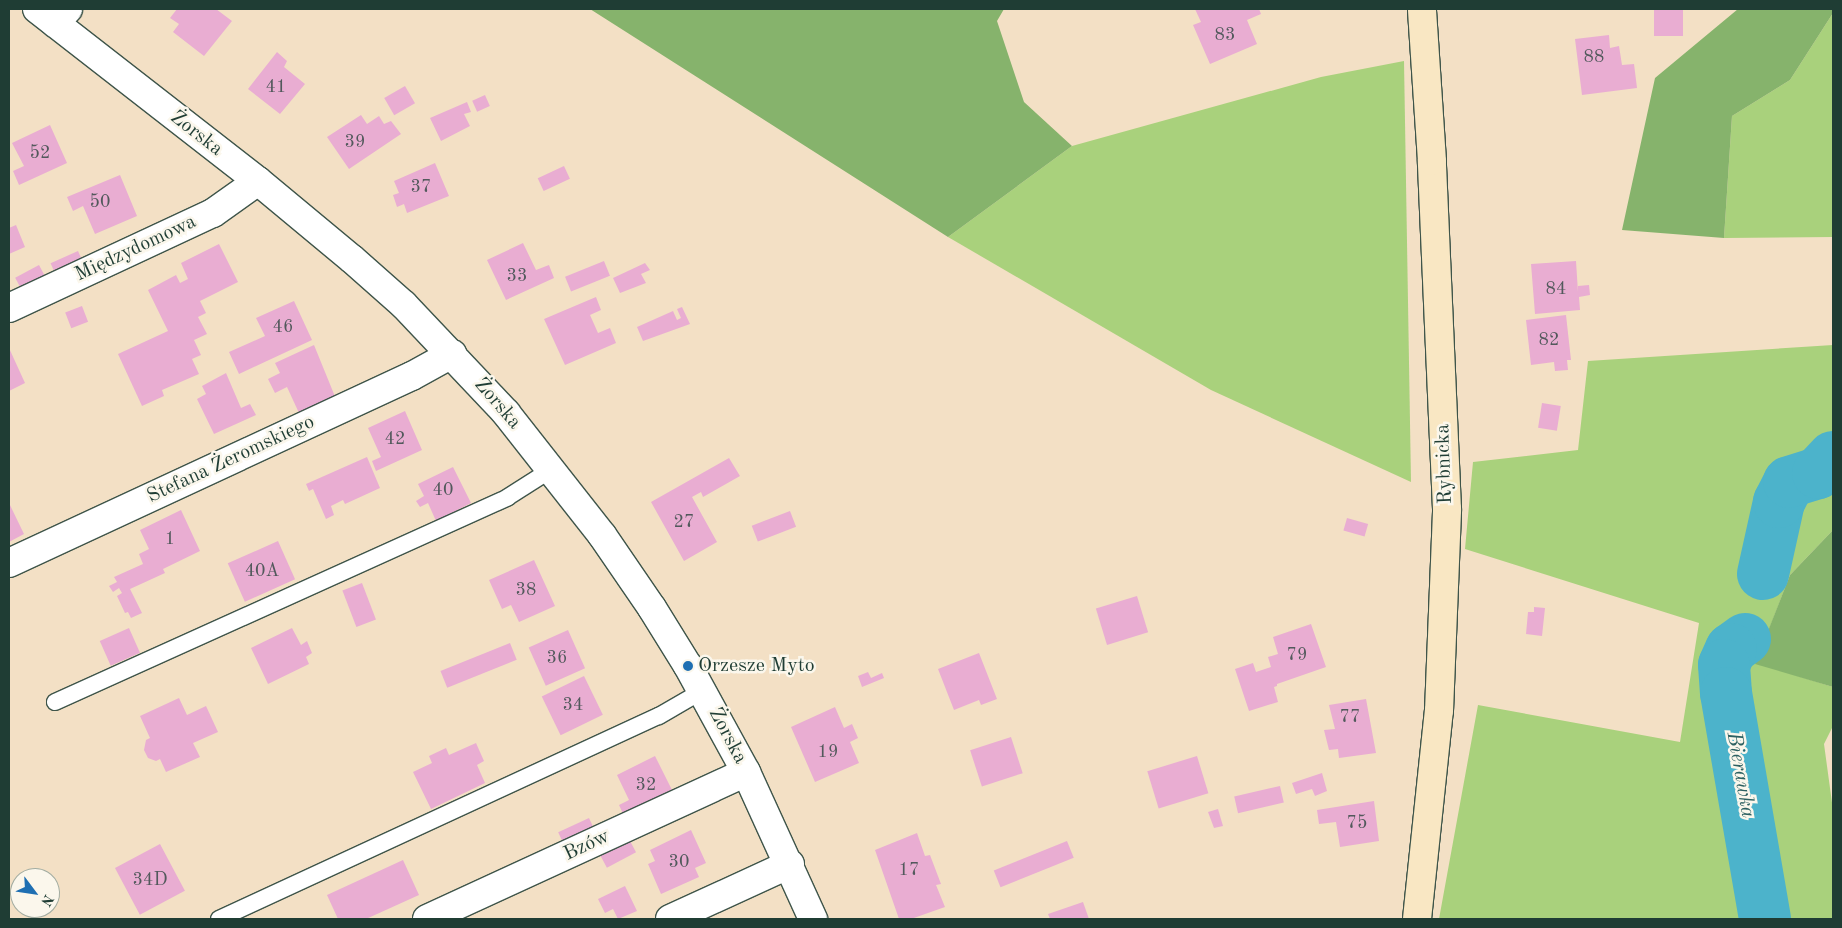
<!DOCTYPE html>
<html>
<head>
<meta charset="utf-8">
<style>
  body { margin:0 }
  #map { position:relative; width:1842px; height:928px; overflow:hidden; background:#f3e0c5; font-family:"Old Standard TT",serif }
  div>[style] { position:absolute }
  .green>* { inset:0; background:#a9d17c }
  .forest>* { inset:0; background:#86b36c }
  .river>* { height:52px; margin:-26px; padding:0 26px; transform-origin:26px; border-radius:26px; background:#4cb3cb }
  .building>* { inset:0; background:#e9add2; transform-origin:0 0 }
  .roads { filter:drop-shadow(1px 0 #3f554a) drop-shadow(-1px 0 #3f554a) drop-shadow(0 1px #3f554a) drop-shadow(0 -1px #3f554a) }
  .service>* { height:16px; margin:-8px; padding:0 8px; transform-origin:8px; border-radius:8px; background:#fff }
  .minor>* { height:28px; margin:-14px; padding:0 14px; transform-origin:14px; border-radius:14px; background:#fff }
  .tertiary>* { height:28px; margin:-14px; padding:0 14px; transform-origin:14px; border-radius:14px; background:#fff }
  .secondary>* { height:28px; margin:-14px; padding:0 14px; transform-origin:14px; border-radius:14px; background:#f9e7c3 }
  .dots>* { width:14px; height:14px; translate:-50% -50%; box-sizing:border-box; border:2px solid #fbf7ec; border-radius:50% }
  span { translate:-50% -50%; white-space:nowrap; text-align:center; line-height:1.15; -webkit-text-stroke:5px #fbf7ec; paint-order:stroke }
  .number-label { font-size:18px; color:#52595c }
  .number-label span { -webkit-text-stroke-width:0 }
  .street-label { font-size:20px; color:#1f3d34 }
  .poi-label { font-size:20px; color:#1f3d34 }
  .left { translate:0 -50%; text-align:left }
  .water-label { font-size:21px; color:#2c6061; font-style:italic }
  .frame { position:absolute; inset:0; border:10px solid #1f3d34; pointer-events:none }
  .north { position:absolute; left:10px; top:868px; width:50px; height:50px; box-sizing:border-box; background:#fbf7ec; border:1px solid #a3ada2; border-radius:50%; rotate:121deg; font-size:14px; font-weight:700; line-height:20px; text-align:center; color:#1f3d34 }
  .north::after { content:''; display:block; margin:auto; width:18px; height:22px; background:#1f6fb2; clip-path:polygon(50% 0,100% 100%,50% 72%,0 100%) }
</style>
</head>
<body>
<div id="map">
  <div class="green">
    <i style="clip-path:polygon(1833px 13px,1833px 237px,1724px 238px,1732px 116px,1790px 80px)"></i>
    <i style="clip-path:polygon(1404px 61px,1411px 482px,1211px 390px,948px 237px,1072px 146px,1321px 77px)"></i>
    <i style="clip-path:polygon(1833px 345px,1833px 530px,1790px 575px,1756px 663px,1833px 687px,1833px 726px,1824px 744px,1833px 810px,1833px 919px,1439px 919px,1478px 705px,1680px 742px,1699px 623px,1465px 549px,1473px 462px,1578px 450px,1588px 361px)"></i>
  </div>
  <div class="forest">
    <i style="clip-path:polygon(590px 9px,1004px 9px,997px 21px,1024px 102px,1072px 146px,948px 237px)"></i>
    <i style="clip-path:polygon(1738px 9px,1833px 9px,1833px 13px,1790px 80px,1732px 116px,1724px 238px,1622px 230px,1655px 78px)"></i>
    <i style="clip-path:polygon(1833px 530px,1833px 687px,1755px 664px,1790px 575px)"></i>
  </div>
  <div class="river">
    <i style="left:1763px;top:574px;width:74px;rotate:-77.5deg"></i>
    <i style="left:1779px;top:502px;width:22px;rotate:-63deg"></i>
    <i style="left:1789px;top:482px;width:30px;rotate:-17deg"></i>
    <i style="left:1818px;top:473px;width:22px;rotate:-47deg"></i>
    <i style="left:1745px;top:639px;width:17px;rotate:144deg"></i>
    <i style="left:1731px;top:649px;width:17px;rotate:114deg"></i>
    <i style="left:1724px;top:665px;width:28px;rotate:86deg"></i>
    <i style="left:1726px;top:693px;width:229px;rotate:80.2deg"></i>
  </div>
  <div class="building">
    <i style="clip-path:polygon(177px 9px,216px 9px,232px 21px,204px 56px,173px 32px,179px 24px,170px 18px)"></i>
    <i style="clip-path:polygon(1195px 9px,1259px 9px,1261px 14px,1247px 20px,1257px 44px,1210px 64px,1193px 25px,1201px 22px)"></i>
    <i style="left:1654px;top:9px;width:29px;height:27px"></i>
    <i style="clip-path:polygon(1609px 35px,1610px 48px,1619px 46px,1622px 65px,1634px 64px,1637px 88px,1582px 95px,1575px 39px)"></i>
    <i style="clip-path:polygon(277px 52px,287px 61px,284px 67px,305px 84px,280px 114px,248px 89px)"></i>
    <i style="left:405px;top:86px;width:20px;height:24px;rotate:60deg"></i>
    <i style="left:485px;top:95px;width:12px;height:14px;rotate:66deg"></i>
    <i style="clip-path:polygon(467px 102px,471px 112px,464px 114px,470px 126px,441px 141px,430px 118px)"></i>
    <i style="clip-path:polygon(361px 115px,367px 124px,379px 116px,384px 124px,391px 121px,401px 134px,349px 169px,327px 137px)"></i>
    <i style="clip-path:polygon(50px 125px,67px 163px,19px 185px,13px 171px,24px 166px,12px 143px)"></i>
    <i style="clip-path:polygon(435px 163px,449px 196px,407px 213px,404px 204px,397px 207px,393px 195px,399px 193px,394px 181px)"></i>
    <i style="left:564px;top:166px;width:14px;height:29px;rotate:65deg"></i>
    <i style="clip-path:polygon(120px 175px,137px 216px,95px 234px,83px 206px,73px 211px,67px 197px)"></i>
    <i style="clip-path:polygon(16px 225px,25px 247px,9px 254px,9px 228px)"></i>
    <i style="clip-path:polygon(523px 243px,536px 270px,549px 265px,554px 278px,506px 300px,487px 260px)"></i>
    <i style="clip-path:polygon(219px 244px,238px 282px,200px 301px,206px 313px,198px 317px,207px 334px,194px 340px,201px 355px,192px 359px,199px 374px,162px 390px,164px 396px,142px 406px,118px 354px,168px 331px,148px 290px,176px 275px,180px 283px,188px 279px,181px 263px)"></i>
    <i style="left:78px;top:251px;width:17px;height:30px;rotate:66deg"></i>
    <i style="left:604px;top:261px;width:16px;height:42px;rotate:68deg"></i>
    <i style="clip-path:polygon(1576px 261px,1578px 292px,1578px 286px,1589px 285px,1590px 295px,1579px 297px,1580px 310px,1535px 314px,1531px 264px)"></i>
    <i style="clip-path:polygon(645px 263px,650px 270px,641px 274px,646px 283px,620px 293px,613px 278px)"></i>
    <i style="left:39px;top:265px;width:19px;height:27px;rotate:62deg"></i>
    <i style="clip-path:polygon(596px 297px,601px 310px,590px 315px,598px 333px,610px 328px,616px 343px,565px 365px,544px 319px)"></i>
    <i style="clip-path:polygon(294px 301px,312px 340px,239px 374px,229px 352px,265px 336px,256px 318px)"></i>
    <i style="left:82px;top:306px;width:17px;height:18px;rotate:69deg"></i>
    <i style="clip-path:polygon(682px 307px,690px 324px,643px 341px,637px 327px,673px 311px,677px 320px,681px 318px,677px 309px)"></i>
    <i style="clip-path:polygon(1566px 315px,1571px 360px,1567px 360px,1568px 370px,1555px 371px,1554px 362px,1531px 365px,1526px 320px)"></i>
    <i style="clip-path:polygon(314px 345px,336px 399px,299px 413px,287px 387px,275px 393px,268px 379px,280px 373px,275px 363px)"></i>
    <i style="clip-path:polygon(9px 348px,25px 383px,9px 391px)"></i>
    <i style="clip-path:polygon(226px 373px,241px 408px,250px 404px,256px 415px,214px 434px,197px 399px,206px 394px,202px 386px)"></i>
    <i style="left:1542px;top:403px;width:19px;height:25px;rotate:9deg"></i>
    <i style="clip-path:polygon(405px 411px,422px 450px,376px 471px,372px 461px,381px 457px,368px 428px)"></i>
    <i style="clip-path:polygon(367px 457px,380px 488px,345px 504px,343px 500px,331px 506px,334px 515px,326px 519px,313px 489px,309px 491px,306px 484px)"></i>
    <i style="clip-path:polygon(729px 458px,740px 476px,703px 497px,701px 492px,692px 497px,717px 542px,684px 561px,651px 502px)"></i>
    <i style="clip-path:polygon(453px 467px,471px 503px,436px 521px,428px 503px,420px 507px,416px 501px,424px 496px,418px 484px)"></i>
    <i style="clip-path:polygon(9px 503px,24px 534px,9px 542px)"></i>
    <i style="clip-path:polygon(181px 510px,200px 551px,163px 569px,165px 573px,130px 589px,142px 613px,131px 618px,128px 612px,125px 613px,117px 596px,122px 593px,119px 588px,113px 592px,109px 586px,117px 582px,114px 577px,143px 564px,139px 554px,149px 549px,140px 530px)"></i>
    <i style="left:790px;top:511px;width:17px;height:41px;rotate:69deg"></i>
    <i style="left:1347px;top:518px;width:22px;height:13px;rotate:16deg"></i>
    <i style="left:278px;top:541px;width:42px;height:55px;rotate:66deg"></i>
    <i style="clip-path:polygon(534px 560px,555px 606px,519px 622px,511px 605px,502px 609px,489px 580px)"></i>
    <i style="left:362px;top:583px;width:39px;height:21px;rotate:69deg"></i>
    <i style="left:1137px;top:596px;width:38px;height:43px;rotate:73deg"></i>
    <i style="clip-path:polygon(1534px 607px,1545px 608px,1542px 636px,1526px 634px,1528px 612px,1534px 612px)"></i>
    <i style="clip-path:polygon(1311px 624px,1326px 667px,1277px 684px,1277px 686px,1274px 687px,1278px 702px,1249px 711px,1235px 669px,1253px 663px,1256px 672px,1271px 667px,1268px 657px,1278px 654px,1273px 637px)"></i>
    <i style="left:129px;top:628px;width:27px;height:32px;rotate:66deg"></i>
    <i style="clip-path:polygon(292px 628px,301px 645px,307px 641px,312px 653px,306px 657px,309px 664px,268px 684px,251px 648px)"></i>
    <i style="left:568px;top:630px;width:42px;height:43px;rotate:66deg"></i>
    <i style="left:510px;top:643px;width:18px;height:75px;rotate:68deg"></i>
    <i style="clip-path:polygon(979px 653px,997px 699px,981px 705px,979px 700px,954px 710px,938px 669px)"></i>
    <i style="clip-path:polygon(868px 672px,871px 678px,882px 673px,884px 678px,862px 687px,858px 676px)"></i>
    <i style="left:584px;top:676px;width:43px;height:47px;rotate:64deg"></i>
    <i style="clip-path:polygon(179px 698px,187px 715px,206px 706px,218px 732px,193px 743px,200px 757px,166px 772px,160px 759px,156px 761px,148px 758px,144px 750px,146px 740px,150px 738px,140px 716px)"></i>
    <i style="clip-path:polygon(1366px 699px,1376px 753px,1339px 758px,1338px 749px,1329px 750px,1324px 730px,1335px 729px,1329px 705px)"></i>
    <i style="clip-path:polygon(835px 707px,844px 728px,852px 724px,858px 738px,850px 742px,859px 763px,815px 782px,791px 727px)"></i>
    <i style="left:1011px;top:737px;width:38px;height:43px;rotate:72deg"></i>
    <i style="clip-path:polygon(476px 743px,484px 761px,477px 765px,485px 783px,431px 809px,413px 772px,432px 763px,429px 756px,446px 748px,449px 755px)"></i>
    <i style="clip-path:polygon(655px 756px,675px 796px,626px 820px,619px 805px,629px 800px,617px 775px)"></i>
    <i style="left:1197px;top:756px;width:39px;height:52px;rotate:73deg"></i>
    <i style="clip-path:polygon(1322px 773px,1327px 791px,1315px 796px,1312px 789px,1296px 794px,1292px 783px)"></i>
    <i style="left:1280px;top:786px;width:17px;height:47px;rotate:77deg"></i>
    <i style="clip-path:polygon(1374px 801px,1379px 841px,1340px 847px,1336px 822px,1319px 824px,1317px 810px)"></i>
    <i style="clip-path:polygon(1218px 809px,1223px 826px,1214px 828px,1208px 812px)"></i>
    <i style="left:589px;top:818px;width:19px;height:34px;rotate:65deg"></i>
    <i style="clip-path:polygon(691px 830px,706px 863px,695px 868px,699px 877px,661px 894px,648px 864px,655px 861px,650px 850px)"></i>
    <i style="clip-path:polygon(917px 833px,925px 856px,930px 855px,941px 884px,936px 885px,945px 907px,911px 919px,899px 919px,875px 850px)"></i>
    <i style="left:629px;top:839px;width:15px;height:33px;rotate:62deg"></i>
    <i style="left:1067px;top:841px;width:18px;height:79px;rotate:68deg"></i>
    <i style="left:160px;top:844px;width:53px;height:51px;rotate:62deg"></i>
    <i style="clip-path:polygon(403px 860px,419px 895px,366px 919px,338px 919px,327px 895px)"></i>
    <i style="clip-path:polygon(625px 886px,637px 911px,618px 919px,613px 909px,605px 913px,598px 899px)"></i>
    <i style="clip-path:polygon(1083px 902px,1089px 919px,1050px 919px,1048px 914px)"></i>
  </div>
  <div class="roads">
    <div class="service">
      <i style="left:55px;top:702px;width:497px;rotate:-24.3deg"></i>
      <i style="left:508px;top:497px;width:52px;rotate:-32.5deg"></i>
      <i style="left:219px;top:919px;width:485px;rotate:-24.8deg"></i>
      <i style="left:659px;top:716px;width:50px;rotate:-30.2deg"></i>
    </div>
    <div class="minor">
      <i style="left:55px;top:23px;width:19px;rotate:-47deg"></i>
      <i style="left:9px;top:308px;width:225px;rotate:-25deg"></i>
      <i style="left:213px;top:213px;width:55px;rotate:-35.4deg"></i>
      <i style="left:9px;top:563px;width:444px;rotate:-24.9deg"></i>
      <i style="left:412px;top:376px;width:46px;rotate:-28.8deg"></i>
      <i style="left:427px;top:919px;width:351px;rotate:-24.7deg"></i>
      <i style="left:670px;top:919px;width:132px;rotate:-24.6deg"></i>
    </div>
    <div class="tertiary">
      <i style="left:37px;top:9px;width:280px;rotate:37.9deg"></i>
      <i style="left:258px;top:181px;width:122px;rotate:39.7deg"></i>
      <i style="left:352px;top:259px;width:69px;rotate:41.5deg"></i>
      <i style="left:404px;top:305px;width:149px;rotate:46.6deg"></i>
      <i style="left:506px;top:413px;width:155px;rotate:51.8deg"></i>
      <i style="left:602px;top:535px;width:88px;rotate:55.6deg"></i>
      <i style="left:652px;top:608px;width:68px;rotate:58.2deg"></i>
      <i style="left:688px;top:666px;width:121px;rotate:61.3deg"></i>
      <i style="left:746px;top:772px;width:162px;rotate:65.5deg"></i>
    </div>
    <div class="secondary">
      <i style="left:1417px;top:919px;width:209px;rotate:-84deg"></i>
      <i style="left:1439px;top:711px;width:202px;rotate:-87.7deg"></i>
      <i style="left:1447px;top:509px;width:348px;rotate:-92.5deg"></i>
      <i style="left:1432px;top:161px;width:152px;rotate:-93.8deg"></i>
    </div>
  </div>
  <div class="dots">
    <i style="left:688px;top:666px;background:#1f6fb2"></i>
  </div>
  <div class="number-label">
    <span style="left:1225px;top:35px">83</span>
    <span style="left:1594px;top:57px">88</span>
    <span style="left:276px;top:87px">41</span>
    <span style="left:355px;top:142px">39</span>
    <span style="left:40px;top:153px">52</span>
    <span style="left:421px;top:187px">37</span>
    <span style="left:100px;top:202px">50</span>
    <span style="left:517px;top:276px">33</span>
    <span style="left:1556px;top:289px">84</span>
    <span style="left:283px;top:327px">46</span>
    <span style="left:1549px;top:340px">82</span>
    <span style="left:395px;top:439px">42</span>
    <span style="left:443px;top:490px">40</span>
    <span style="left:684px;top:522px">27</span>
    <span style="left:170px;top:539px">1</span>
    <span style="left:262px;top:571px">40A</span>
    <span style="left:526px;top:590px">38</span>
    <span style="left:1297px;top:655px">79</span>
    <span style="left:557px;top:658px">36</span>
    <span style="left:573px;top:705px">34</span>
    <span style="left:1350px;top:717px">77</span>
    <span style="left:828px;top:752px">19</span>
    <span style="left:646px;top:785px">32</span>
    <span style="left:1357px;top:823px">75</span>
    <span style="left:679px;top:862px">30</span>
    <span style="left:909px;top:870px">17</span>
    <span style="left:150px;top:880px">34D</span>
  </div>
  <div class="street-label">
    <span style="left:196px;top:134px;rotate:38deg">Żorska</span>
    <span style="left:136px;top:249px;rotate:-25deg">Międzydomowa</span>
    <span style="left:497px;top:404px;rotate:49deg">Żorska</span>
    <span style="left:231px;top:460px;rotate:-25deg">Stefana Żeromskiego</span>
    <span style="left:1445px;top:464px;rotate:-92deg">Rybnicka</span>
    <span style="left:727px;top:736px;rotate:62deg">Żorska</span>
    <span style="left:587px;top:846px;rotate:-25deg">Bzów</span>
  </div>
  <div class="poi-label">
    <span class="left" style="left:698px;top:666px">Orzesze Myto</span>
  </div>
  <div class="water-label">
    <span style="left:1740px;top:775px;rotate:80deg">Bierawka</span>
  </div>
  <div class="frame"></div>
  <div class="north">N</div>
</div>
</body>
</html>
